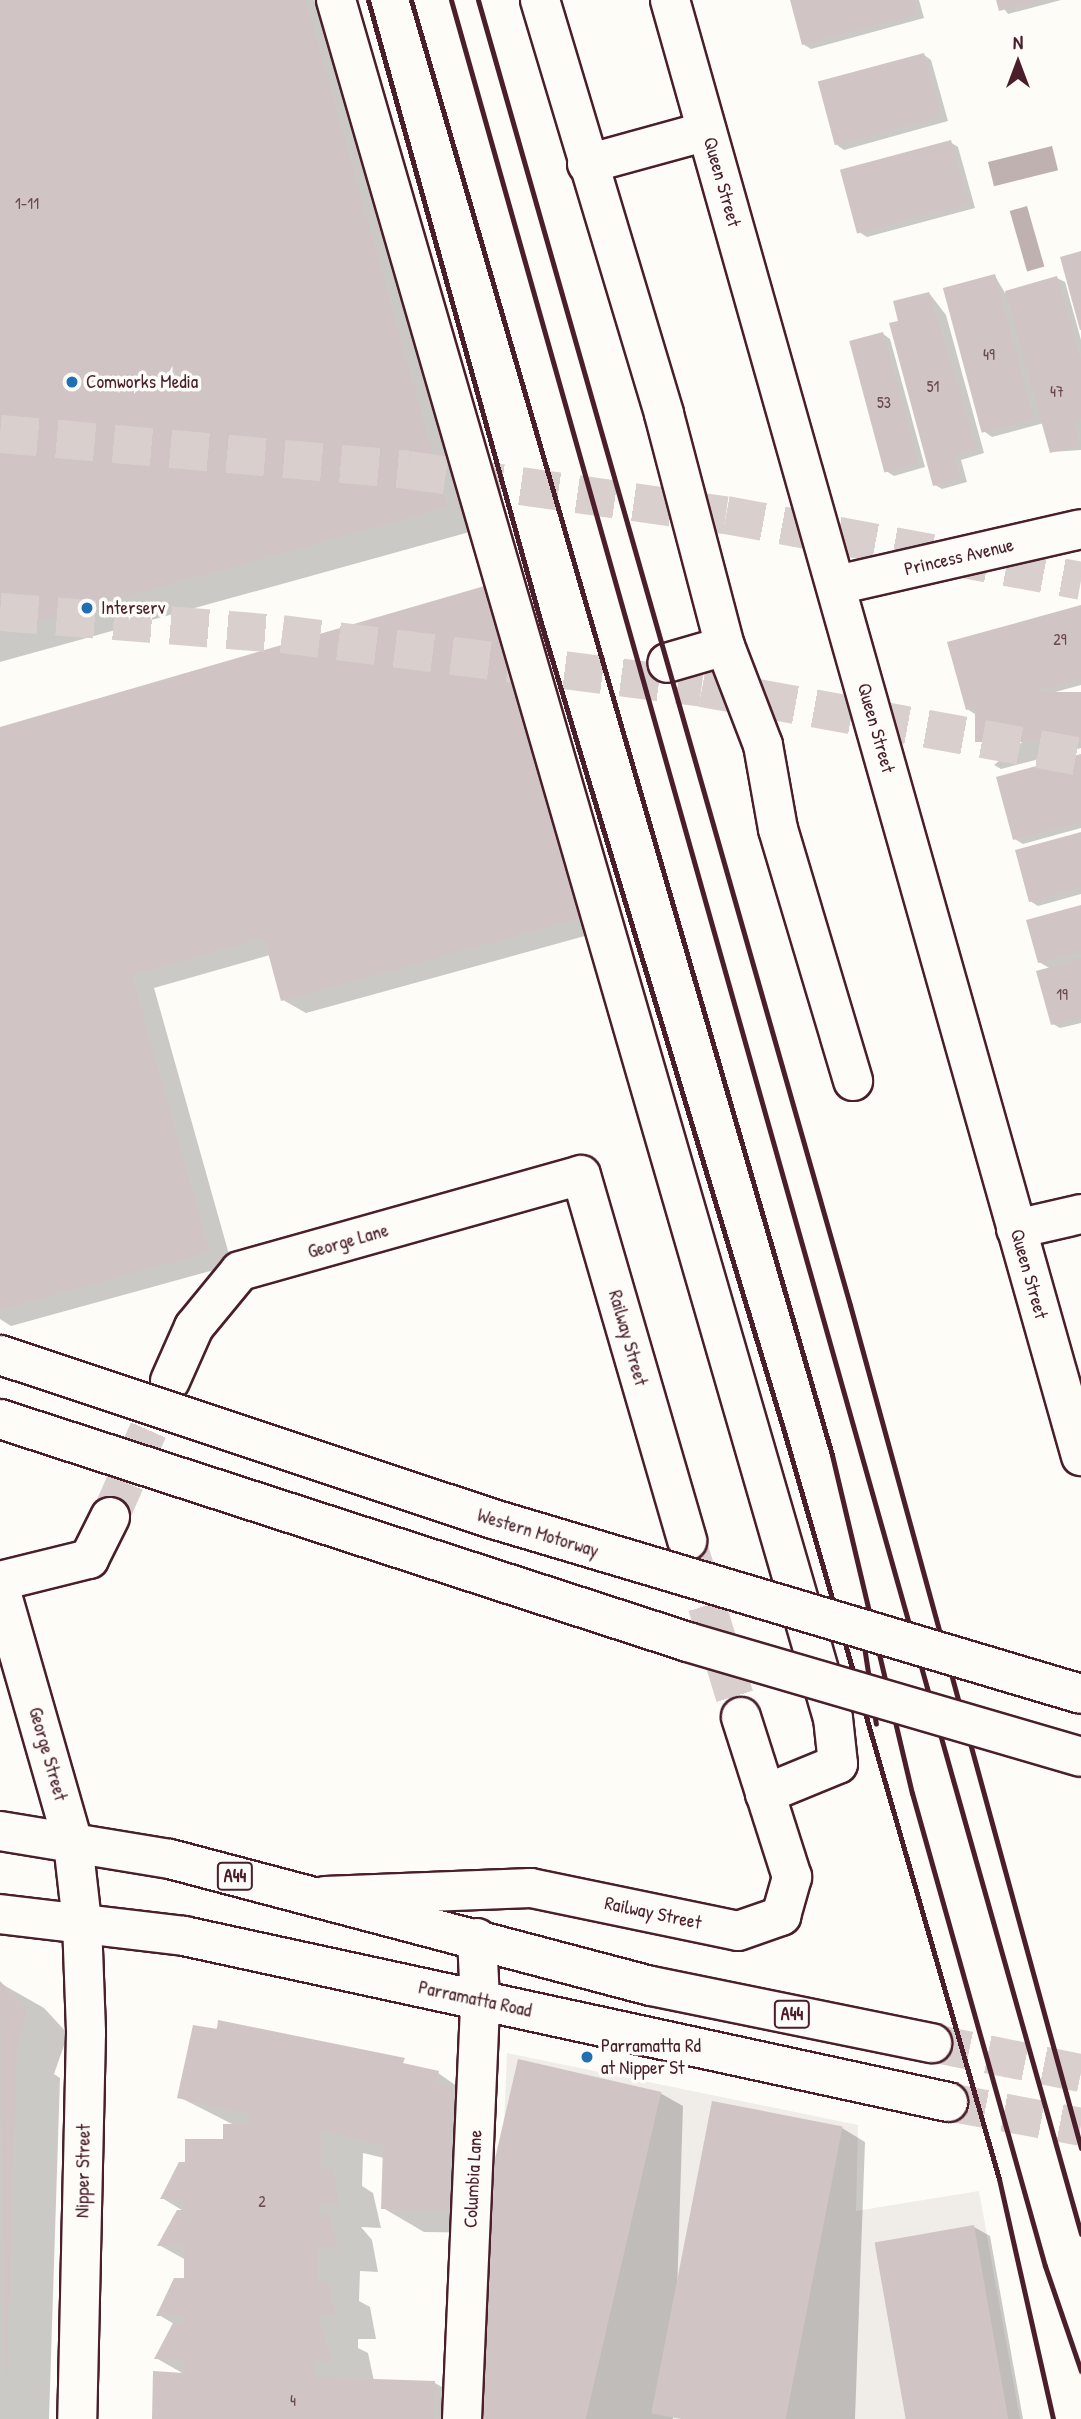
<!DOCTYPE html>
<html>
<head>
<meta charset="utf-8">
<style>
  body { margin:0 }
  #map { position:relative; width:1081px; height:2419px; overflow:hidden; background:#fdfcf7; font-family:"Patrick Hand",sans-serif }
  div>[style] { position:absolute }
  .built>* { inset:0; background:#f0ece8 }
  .water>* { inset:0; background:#c0b1b1; transform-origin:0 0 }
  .shadow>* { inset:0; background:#0003 }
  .building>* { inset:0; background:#d0c5c4; transform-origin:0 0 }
  .minor-tunnel>* { height:38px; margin-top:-19px; transform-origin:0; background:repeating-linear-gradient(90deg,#d9d0ce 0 38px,transparent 0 57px) }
  .highway-tunnel>* { height:38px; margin-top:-19px; transform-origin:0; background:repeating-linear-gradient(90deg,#d9d0ce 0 38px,transparent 0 57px) }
  .roads { filter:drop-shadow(2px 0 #4a1f2b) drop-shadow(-2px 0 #4a1f2b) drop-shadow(0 2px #4a1f2b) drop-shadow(0 -2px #4a1f2b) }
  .minor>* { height:38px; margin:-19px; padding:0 19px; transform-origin:19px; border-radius:19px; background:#fdfcf7 }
  .highway>* { height:38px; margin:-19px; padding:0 19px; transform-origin:19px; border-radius:19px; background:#fdfcf7 }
  .rail>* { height:5px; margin:-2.5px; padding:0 2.5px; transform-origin:2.5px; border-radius:2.5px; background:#4a1f2b }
  .bridges { filter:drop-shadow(2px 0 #4a1f2b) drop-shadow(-2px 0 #4a1f2b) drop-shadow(0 2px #4a1f2b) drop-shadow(0 -2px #4a1f2b) }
  .highway-bridge>* { height:38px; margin:-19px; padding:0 19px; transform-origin:19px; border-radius:19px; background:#fdfcf7 }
  .dots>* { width:19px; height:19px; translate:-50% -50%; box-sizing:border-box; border:4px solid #fdfcf7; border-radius:50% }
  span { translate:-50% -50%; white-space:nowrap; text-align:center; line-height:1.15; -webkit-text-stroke:7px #fdfcf7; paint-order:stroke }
  .number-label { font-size:16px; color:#6c4851 }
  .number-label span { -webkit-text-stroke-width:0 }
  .shield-label span { padding:2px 5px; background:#fdfcf7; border:2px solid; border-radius:5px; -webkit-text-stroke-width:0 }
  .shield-label { font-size:18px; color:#4a1f2b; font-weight:700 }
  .street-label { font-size:19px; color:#4a1f2b }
  .poi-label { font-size:19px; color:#4a1f2b }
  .left { translate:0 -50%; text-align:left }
  .north { position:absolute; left:983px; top:28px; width:70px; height:70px; -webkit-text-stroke:5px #fdfcf7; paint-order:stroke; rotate:0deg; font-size:19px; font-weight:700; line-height:28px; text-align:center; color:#4a1f2b }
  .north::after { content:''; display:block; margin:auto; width:24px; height:32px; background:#4a1f2b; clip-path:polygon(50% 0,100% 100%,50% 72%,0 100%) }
</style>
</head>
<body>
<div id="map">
  <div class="built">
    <i style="clip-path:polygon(507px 2053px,858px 2125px,856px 2211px,979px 2191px,1020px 2419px,492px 2419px)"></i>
  </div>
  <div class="water">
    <i style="left:1052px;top:146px;width:25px;height:66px;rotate:76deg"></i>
    <i style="left:1027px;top:206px;width:63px;height:18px;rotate:74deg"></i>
  </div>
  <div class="shadow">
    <i style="clip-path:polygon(0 0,336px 0,484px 528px,0 662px)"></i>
    <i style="clip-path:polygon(791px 0,919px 0,924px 18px,811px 49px,803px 44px)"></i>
    <i style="clip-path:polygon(998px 0,1061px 0,1008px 14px)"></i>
    <i style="clip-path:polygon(924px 55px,931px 60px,948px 121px,844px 150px,837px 145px)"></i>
    <i style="clip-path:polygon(950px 142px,958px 147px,975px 208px,867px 237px,859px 232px)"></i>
    <i style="clip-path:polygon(995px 276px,1005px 293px,1057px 278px,1065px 282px,1081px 340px,1081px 450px,1052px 452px,1044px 423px,992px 437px,985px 432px)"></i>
    <i style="clip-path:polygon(929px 293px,946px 315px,984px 453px,961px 460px,967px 482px,942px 489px,935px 485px,900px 322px)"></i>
    <i style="clip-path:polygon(883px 334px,890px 339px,925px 467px,894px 476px,886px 471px)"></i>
    <i style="clip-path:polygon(488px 587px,603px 931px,306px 1013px,283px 1000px,270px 955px,154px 988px,232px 1265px,11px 1326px,0 1319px,0 729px)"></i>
    <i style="clip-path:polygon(1081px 607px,1081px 685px,975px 714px,967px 709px)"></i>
    <i style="clip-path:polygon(1081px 694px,1081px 748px,1001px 769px,994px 765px)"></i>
    <i style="clip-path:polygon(1081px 756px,1081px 828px,1023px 844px,1015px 839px)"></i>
    <i style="clip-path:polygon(1081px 834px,1081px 894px,1038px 906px,1030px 901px)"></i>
    <i style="clip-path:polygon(1081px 907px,1081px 1023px,1060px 1028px,1053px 1024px,1051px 969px,1039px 962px)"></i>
    <i style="clip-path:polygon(0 1983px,44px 2008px,68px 2034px,54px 2074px,60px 2078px,49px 2419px,0 2419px)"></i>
    <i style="clip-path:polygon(220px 2022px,438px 2073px,494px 2112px,490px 2233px,424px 2232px,383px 2208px,384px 2158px,363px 2153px,362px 2186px,373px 2193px,381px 2228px,361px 2227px,372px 2240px,378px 2272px,360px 2271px,359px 2301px,370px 2307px,376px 2339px,358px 2339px,358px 2348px,368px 2353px,374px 2381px,435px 2383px,478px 2408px,478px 2419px,153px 2419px,184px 2374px,156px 2358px,174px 2324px,159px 2315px,186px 2279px,186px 2260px,159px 2245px,185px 2212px,162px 2198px,187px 2164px,225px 2141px,234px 2125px,179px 2097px)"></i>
    <i style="clip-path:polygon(660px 2093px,683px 2106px,673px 2419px,510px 2419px)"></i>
    <i style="clip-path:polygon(842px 2128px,865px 2142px,855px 2419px,704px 2419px)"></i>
    <i style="clip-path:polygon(974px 2227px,990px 2236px,1023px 2419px,906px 2419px)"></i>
  </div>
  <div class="building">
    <i style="clip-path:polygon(0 0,306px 0,448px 507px,0 632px)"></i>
    <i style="clip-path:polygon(790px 0,913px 0,917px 14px,802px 45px)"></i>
    <i style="clip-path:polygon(996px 0,1037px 0,1037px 1px,999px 11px)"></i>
    <i style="left:924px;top:53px;width:66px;height:110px;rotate:75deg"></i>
    <i style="left:951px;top:140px;width:66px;height:115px;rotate:75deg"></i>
    <i style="clip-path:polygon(1081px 251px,1081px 330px,1080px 330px,1060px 257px)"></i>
    <i style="left:995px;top:274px;width:150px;height:54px;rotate:75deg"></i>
    <i style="clip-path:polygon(1057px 276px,1081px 361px,1081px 421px,1074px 423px,1079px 445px,1050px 453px,1005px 291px)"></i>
    <i style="clip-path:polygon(929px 292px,977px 449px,954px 456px,961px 478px,933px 486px,889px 323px,898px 321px,893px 301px)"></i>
    <i style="left:883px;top:332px;width:136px;height:35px;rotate:75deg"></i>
    <i style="clip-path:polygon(488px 585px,581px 918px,281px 1001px,264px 938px,132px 975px,210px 1252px,0 1310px,0 727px)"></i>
    <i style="clip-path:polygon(1081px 605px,1081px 679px,966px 710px,947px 642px)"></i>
    <i style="left:1081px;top:692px;width:50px;height:106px;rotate:90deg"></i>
    <i style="clip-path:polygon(1081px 754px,1081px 822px,1013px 840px,996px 777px)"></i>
    <i style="clip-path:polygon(1081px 832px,1081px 888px,1029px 902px,1015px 850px)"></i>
    <i style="clip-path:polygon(1081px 905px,1081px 952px,1038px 963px,1026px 920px)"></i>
    <i style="clip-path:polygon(1081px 959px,1081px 1017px,1051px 1025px,1036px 971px)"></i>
    <i style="clip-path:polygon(0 1981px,27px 2009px,17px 2051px,5px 2419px)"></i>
    <i style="clip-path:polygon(218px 2020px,405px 2058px,403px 2063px,439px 2071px,436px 2083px,453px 2087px,449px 2210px,381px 2209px,383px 2146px,321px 2130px,321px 2168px,332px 2167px,340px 2205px,320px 2204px,319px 2213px,330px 2214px,338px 2249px,318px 2248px,318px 2281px,328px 2281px,336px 2316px,317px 2316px,334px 2362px,315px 2361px,314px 2377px,435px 2381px,434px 2419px,152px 2419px,153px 2371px,184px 2373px,184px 2360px,154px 2359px,173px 2323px,184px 2323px,184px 2316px,156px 2316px,174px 2278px,184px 2278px,184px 2246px,157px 2246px,177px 2210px,184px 2210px,184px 2199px,160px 2199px,179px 2162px,185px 2162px,185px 2139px,223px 2139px,223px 2124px,250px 2124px,250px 2114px,177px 2098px,193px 2025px,217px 2029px)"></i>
    <i style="left:518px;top:2059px;width:147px;height:360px;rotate:13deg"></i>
    <i style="left:712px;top:2101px;width:133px;height:318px;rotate:11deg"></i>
    <i style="left:974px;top:2225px;width:197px;height:101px;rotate:80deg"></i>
  </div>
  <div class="minor-tunnel">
    <i style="left:110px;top:1517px;width:149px;rotate:-66.2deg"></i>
    <i style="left:690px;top:1551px;width:174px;rotate:72.9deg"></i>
  </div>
  <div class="highway-tunnel">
    <i style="left:0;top:434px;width:410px;rotate:5deg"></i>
    <i style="left:408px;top:470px;width:321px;rotate:8.1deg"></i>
    <i style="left:726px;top:515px;width:361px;rotate:10.5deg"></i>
    <i style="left:0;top:612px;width:283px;rotate:4.5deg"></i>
    <i style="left:282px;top:634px;width:423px;rotate:7.3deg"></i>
    <i style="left:702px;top:688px;width:385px;rotate:10.3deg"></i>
    <i style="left:932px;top:2043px;width:152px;rotate:11.4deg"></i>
    <i style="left:948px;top:2102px;width:135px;rotate:10.6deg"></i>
  </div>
  <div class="roads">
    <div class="minor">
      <i style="left:336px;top:0;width:1788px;rotate:73.87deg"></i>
      <i style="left:833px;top:1718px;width:46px;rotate:83.8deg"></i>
      <i style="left:838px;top:1764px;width:79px;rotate:157.7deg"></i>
      <i style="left:540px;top:0;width:432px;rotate:73.3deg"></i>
      <i style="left:664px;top:414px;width:240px;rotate:75.3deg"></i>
      <i style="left:725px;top:646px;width:60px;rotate:163.7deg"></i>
      <i style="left:670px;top:0;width:1513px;rotate:74.24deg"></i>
      <i style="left:587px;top:164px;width:124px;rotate:-15.4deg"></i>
      <i style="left:837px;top:585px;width:250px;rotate:-12.9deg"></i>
      <i style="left:725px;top:646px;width:106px;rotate:69deg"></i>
      <i style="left:763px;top:745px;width:85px;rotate:79.9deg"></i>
      <i style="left:778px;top:829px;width:263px;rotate:73.4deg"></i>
      <i style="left:1016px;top:1229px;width:67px;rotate:-13deg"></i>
      <i style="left:170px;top:1381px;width:59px;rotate:-66deg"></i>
      <i style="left:194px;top:1327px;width:72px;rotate:-50.6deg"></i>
      <i style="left:240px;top:1271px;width:354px;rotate:-15.7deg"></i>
      <i style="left:581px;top:1175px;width:381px;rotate:73.8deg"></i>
      <i style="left:0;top:1581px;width:92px;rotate:-13.9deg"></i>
      <i style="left:89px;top:1559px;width:47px;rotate:-63.4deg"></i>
      <i style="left:0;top:1588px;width:265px;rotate:74deg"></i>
      <i style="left:73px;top:1843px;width:80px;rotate:83.5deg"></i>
      <i style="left:82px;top:1922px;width:111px;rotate:87.9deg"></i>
      <i style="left:86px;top:2033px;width:386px;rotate:91.3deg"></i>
      <i style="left:325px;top:1896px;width:206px;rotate:-2.2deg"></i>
      <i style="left:531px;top:1888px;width:211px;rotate:11.7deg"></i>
      <i style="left:738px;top:1931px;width:46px;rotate:-19.2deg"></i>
      <i style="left:781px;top:1916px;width:41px;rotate:-74.2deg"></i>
      <i style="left:792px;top:1877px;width:168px;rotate:-107.7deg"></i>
      <i style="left:462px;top:2419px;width:419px;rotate:-87.5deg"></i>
      <i style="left:480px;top:2000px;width:62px;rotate:-92.8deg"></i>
    </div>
    <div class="highway">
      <i style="left:0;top:1831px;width:172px;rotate:9.4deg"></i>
      <i style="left:170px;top:1859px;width:497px;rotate:14.8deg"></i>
      <i style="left:651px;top:1986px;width:287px;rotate:11.5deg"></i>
      <i style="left:0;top:1914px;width:185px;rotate:6.8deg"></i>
      <i style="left:184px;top:1936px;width:782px;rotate:12.26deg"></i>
    </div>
  </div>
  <div class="rail">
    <i style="left:368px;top:0;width:647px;rotate:74.48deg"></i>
    <i style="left:541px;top:623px;width:841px;rotate:73.27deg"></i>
    <i style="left:783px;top:1428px;width:781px;rotate:73.95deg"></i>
    <i style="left:999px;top:2179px;width:246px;rotate:77.3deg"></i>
    <i style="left:411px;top:0;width:1515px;rotate:73.86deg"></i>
    <i style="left:832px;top:1455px;width:347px;rotate:76.7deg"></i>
    <i style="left:912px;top:1793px;width:491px;rotate:74.3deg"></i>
    <i style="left:1045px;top:2266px;width:111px;rotate:71.1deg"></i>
    <i style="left:451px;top:0;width:2321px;rotate:74.25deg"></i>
    <i style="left:478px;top:0;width:1357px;rotate:74.09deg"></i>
    <i style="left:850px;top:1305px;width:874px;rotate:74.68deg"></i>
    <i style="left:858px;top:1607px;width:118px;rotate:81.3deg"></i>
  </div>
  <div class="bridges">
    <div class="highway-bridge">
      <i style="left:0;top:1355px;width:520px;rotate:18.4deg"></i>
      <i style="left:493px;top:1519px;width:613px;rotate:16.57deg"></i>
      <i style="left:0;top:1419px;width:723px;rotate:17.96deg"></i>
      <i style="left:688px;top:1642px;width:409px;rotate:16.3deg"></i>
    </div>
  </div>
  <div class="dots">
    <i style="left:72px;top:382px;background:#1f6fb2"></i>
    <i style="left:87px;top:608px;background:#1f6fb2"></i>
    <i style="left:587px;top:2057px;background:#1f6fb2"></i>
  </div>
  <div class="number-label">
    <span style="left:27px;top:203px">1-11</span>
    <span style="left:989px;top:354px">49</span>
    <span style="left:933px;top:386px">51</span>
    <span style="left:1057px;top:391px">47</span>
    <span style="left:884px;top:402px">53</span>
    <span style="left:1060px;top:639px">29</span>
    <span style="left:1062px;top:994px">19</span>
    <span style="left:262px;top:2201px">2</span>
    <span style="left:293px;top:2400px">4</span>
  </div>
  <div class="shield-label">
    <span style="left:235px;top:1876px">A44</span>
    <span style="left:792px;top:2014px">A44</span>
  </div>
  <div class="street-label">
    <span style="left:722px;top:182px;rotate:74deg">Queen Street</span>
    <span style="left:959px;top:557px;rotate:-13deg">Princess Avenue</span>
    <span style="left:876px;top:728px;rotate:74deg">Queen Street</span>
    <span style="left:348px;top:1241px;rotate:-16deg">George Lane</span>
    <span style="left:1029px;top:1274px;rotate:74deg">Queen Street</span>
    <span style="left:628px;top:1338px;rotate:74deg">Railway Street</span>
    <span style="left:538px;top:1533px;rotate:17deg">Western Motorway</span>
    <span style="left:48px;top:1754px;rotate:74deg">George Street</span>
    <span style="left:653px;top:1913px;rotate:12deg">Railway Street</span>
    <span style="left:475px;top:1999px;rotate:12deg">Parramatta Road</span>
    <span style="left:83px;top:2171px;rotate:-89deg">Nipper Street</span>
    <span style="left:473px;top:2179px;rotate:-87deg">Columbia Lane</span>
  </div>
  <div class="poi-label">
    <span class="left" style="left:86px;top:382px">Comworks Media</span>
    <span class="left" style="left:101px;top:608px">Interserv</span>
    <span class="left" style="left:601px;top:2057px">Parramatta Rd<br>at Nipper St</span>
  </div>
  <div class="north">N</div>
</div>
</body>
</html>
